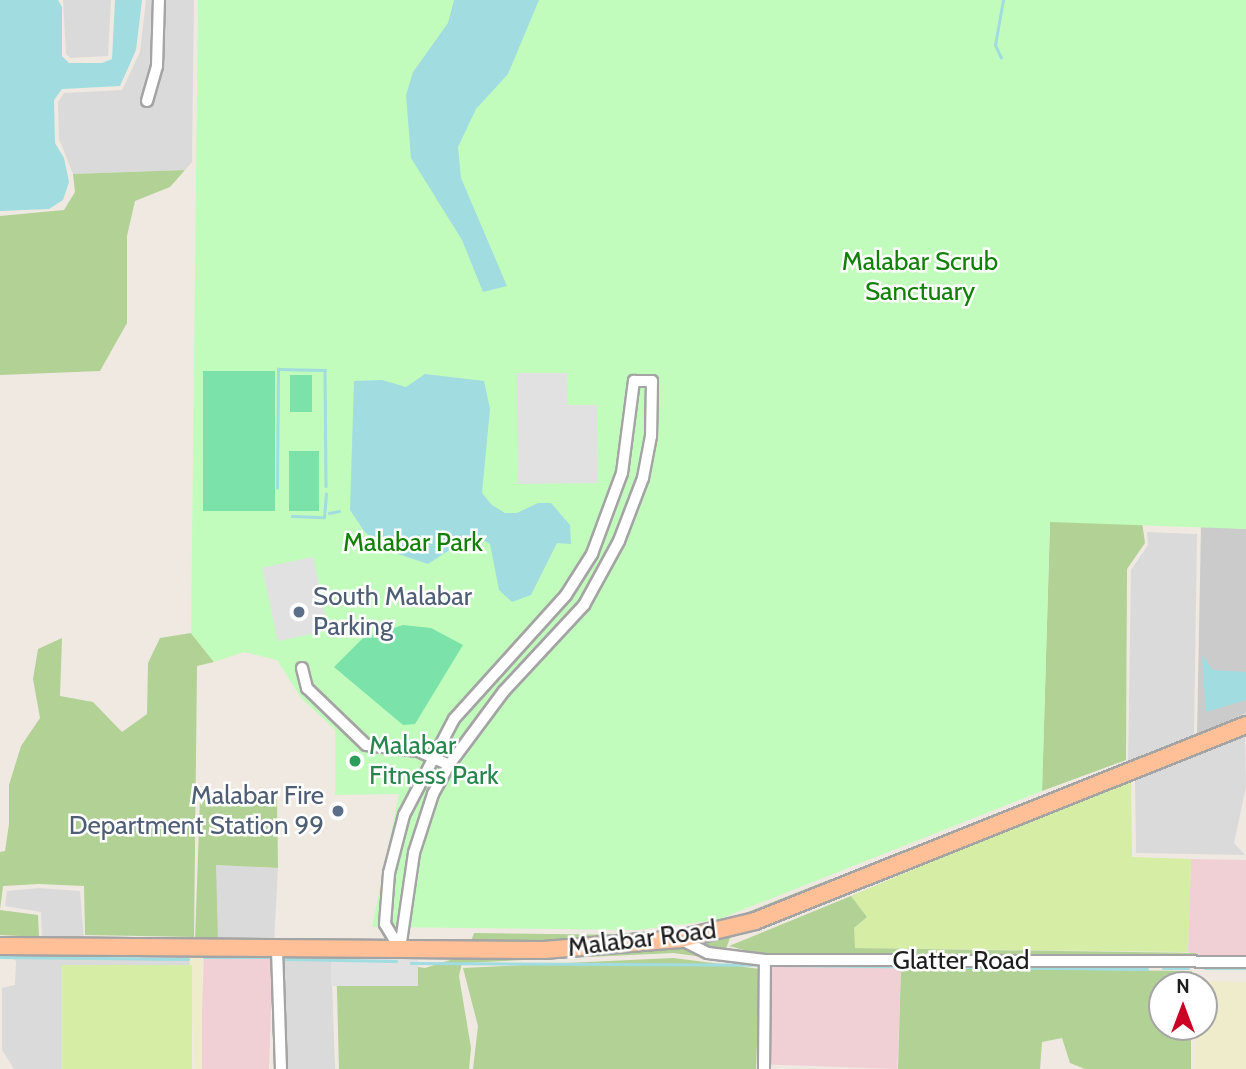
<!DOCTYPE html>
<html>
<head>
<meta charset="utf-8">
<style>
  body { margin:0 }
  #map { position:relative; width:1246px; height:1069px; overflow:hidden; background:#efe9e2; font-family:Cabin,sans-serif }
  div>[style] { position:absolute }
  .residential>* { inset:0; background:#dbdada; transform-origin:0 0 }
  .commercial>* { inset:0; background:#f1d0d5; transform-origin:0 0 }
  .religious>* { inset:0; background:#cbcbcb }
  .farmland>* { inset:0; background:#efeccc }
  .grass>* { inset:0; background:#d5eda5; transform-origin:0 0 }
  .forest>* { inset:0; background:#b1d195 }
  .park>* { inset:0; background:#c2fcbc }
  .pitch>* { inset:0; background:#7be3a9; transform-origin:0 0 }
  .parking>* { inset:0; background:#e1e1e1; transform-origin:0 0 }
  .water>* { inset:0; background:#a0dce0 }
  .stream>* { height:2.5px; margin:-1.25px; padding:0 1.25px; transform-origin:1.25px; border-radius:1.25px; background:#a0dce0 }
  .roads { filter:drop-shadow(2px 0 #a4a4a4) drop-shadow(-2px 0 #a4a4a4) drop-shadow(0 2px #a4a4a4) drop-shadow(0 -2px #a4a4a4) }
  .street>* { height:10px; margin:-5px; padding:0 5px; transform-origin:5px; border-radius:5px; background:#fff }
  .primary>* { height:16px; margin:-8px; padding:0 8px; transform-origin:8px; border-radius:8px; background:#ffc098 }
  .dots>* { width:19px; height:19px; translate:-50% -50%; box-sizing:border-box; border:4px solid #fff; border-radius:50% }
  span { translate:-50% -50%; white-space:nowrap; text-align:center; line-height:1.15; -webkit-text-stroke:5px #fff; paint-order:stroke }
  .park-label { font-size:26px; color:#118105 }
  .service-label { font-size:26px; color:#4e5e75 }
  .left { translate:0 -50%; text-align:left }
  .right { translate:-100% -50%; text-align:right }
  .leisure-label { font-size:26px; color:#27864d }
  .street-label { font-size:26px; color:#1d1d1d }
  .north { position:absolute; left:1148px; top:971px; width:70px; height:70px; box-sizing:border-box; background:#fff; border:2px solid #a5a5a5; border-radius:50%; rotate:0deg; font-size:19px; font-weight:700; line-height:28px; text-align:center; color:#1d1d1d }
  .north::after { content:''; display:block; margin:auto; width:24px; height:32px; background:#cb0024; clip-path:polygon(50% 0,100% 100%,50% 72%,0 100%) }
</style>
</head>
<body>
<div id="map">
  <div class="residential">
    <i style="clip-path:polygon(63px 0,111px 0,108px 56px,70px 58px,66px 54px)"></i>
    <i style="clip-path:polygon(146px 0,194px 0,192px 162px,185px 170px,73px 174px,59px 139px,58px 102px,64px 93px,122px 90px,140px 52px)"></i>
    <i style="clip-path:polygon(1147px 532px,1197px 534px,1194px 738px,1128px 764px,1131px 570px,1148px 545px)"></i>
    <i style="clip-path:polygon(1245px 732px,1246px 787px,1234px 843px,1245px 855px,1136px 853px,1135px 778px)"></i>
    <i style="left:216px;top:865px;width:62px;height:78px;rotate:3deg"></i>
    <i style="clip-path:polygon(39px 888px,80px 891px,84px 940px,42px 939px,41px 912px,5px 906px,7px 891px)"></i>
    <i style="clip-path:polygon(0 951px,189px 954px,192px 965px,61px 965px,65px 1069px,14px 1069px,2px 1050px,2px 988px,15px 985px,16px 961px)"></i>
    <i style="left:331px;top:953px;width:116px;height:47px;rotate:88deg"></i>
  </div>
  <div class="commercial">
    <i style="clip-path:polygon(1191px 859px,1246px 860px,1246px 957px,1198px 957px,1188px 952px)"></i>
    <i style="left:204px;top:952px;width:69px;height:117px;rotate:2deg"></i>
    <i style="left:901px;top:968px;width:101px;height:141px;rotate:92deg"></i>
  </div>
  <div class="religious">
    <i style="clip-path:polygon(1201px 526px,1246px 529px,1246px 713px,1197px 735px)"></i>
  </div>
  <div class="farmland">
    <i style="clip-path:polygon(189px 954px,201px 954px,202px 961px,202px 1069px,195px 1069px)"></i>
    <i style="clip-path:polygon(1198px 970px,1202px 981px,1246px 982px,1246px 1069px,1195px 1069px,1196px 1027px,1204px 1027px,1204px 985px,1196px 985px)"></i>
  </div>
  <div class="grass">
    <i style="clip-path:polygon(1131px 777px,1132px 857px,1191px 859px,1188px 952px,854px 948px,854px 928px,867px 917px,851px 896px)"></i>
    <i style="left:61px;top:965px;width:131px;height:104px"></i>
  </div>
  <div class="forest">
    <i style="clip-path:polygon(185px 170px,170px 187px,135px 201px,127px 236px,127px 323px,100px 371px,0 375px,0 216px,64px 210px,75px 192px,73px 174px)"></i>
    <i style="clip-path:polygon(1050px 522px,1142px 522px,1145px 543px,1127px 569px,1126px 760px,1042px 791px)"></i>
    <i style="clip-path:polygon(191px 633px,214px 662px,197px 666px,194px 937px,85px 935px,84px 886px,39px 884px,3px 886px,0 910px,38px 915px,39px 937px,0 935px,0 852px,5px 851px,9px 824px,9px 785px,21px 746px,40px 718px,33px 679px,38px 649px,62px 638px,60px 696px,93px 702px,122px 732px,147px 714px,148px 663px,160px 638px)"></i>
    <i style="clip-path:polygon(200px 798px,277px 799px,278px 868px,216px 865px,218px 943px,195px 941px)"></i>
    <i style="clip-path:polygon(831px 879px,833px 885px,754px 916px,679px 934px,603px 944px,470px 944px,474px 933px,638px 935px,717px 924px)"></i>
    <i style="clip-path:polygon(851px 896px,867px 917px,854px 928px,855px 948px,1196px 953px,1198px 957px,766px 956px,729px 946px)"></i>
    <i style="clip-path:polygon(836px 897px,730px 938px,726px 949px,757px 959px,757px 964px,673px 953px,462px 963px,459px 976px,471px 1048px,469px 1069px,339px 1069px,336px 954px,425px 968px,466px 955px,603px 955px,681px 945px)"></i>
    <i style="clip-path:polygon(673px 958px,760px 969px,756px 1069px,473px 1069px,478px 1026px,463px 968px)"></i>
    <i style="clip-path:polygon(901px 968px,1192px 971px,1192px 985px,1162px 985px,1162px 1027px,1191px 1027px,1191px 1069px,1085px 1069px,1070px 1063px,1062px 1038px,1042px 1042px,1040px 1069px,898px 1069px)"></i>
  </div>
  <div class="park">
    <i style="clip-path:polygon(198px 0,1246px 0,1246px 529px,1050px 522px,1042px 791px,717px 920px,637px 930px,372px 927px,399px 794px,335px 795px,335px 730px,301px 698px,277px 660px,244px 652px,214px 662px,191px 633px)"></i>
  </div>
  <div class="pitch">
    <i style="left:203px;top:371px;width:72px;height:140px"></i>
    <i style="left:290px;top:375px;width:22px;height:37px"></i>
    <i style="left:289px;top:451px;width:30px;height:60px"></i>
    <i style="clip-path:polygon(403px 625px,431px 628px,463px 645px,415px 724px,403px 725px,334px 667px,363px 638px)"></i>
  </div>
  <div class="parking">
    <i style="clip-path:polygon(517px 373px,567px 373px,568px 405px,597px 405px,598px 483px,518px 484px)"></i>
    <i style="left:313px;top:557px;width:75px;height:52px;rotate:78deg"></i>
    <i style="left:331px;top:953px;width:87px;height:33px"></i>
  </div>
  <div class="water">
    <i style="clip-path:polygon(0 0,58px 0,62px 7px,62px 56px,69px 63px,102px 63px,112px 59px,115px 0,142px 0,136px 50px,120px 86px,62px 89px,54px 100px,55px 143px,64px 158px,69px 182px,63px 200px,49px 209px,0 211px)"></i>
    <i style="clip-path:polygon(454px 0,539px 0,508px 74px,476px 109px,458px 147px,461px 178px,507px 286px,483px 292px,462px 240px,411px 158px,406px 95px,413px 72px,448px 23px)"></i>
    <i style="clip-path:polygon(425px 374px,484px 381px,490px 409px,482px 493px,492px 505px,505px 513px,517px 513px,538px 503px,551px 503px,570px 525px,571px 544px,557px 543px,531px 595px,512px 602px,499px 590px,490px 544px,479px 538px,468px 538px,428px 564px,386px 550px,364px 531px,350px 510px,354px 381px,382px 380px,406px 387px)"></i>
    <i style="clip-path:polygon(1202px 655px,1213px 670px,1246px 672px,1246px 700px,1206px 712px)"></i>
  </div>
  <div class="stream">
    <i style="left:1001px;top:58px;width:14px;rotate:-115deg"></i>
    <i style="left:995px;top:45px;width:46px;rotate:-79.9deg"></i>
    <i style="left:277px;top:488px;width:119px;rotate:-89.5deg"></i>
    <i style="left:278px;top:369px;width:47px;rotate:1.2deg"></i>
    <i style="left:325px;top:370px;width:116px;rotate:89.5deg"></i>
    <i style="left:329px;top:513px;width:10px;rotate:-11deg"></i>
    <i style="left:292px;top:516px;width:32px;rotate:2deg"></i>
    <i style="left:324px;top:517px;width:23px;rotate:-85deg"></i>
    <i style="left:0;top:957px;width:188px;rotate:0.6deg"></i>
    <i style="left:204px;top:958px;width:66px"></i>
    <i style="left:286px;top:959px;width:110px;rotate:1deg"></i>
    <i style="left:411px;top:963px;width:350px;rotate:0.3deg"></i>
    <i style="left:773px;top:965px;width:374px;rotate:0.6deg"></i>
    <i style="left:1163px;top:969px;width:26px"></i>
    <i style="left:1205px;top:969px;width:41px"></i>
  </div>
  <div class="roads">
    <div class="street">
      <i style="left:147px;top:101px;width:36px;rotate:-74deg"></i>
      <i style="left:157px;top:66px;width:66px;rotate:-88.3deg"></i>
      <i style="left:634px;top:381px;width:18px"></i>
      <i style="left:652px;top:381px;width:55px;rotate:91deg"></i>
      <i style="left:651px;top:436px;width:43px;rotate:100.8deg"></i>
      <i style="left:643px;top:478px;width:67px;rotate:110.9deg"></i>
      <i style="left:619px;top:541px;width:73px;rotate:118.7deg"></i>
      <i style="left:584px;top:605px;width:117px;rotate:132.9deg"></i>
      <i style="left:504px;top:691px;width:92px;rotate:126.6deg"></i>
      <i style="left:449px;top:765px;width:33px;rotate:119deg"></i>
      <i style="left:433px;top:794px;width:62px;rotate:107.9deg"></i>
      <i style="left:414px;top:853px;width:97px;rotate:98.3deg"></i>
      <i style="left:400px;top:949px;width:29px;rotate:-121deg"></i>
      <i style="left:385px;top:924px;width:51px;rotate:-85.5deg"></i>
      <i style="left:389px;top:873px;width:60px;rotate:-75.5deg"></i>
      <i style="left:404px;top:815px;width:108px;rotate:-62.5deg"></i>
      <i style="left:454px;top:719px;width:167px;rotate:-47.9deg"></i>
      <i style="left:566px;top:595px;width:49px;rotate:-57.6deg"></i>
      <i style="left:592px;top:554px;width:86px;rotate:-69.7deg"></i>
      <i style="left:622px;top:473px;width:93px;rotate:-82.6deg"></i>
      <i style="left:302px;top:668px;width:21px;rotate:76deg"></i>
      <i style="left:307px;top:688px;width:82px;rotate:44deg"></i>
      <i style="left:366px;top:745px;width:52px;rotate:6.6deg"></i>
      <i style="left:418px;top:751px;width:34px;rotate:24deg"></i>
      <i style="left:680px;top:939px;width:31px;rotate:27deg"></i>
      <i style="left:708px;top:953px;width:57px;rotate:7deg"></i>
      <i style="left:765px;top:960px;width:481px;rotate:0.2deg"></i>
      <i style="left:277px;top:949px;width:120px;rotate:88.1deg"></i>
      <i style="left:764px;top:1069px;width:109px;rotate:-89.5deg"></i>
    </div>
    <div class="primary">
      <i style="left:0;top:946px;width:544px;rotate:0.42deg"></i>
      <i style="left:544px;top:950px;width:136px;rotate:-4.6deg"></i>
      <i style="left:680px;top:939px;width:77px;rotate:-13.5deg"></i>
      <i style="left:755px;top:921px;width:529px;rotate:-21.76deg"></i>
    </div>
  </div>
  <div class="dots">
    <i style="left:299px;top:612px;background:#5c6f8a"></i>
    <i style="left:355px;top:761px;background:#2e9e5b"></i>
    <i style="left:338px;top:811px;background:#5c6f8a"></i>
  </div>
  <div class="park-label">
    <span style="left:920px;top:277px">Malabar Scrub<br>Sanctuary</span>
    <span style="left:413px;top:543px">Malabar Park</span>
  </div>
  <div class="service-label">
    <span class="left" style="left:313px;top:612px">South Malabar<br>Parking</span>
    <span class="right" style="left:324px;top:811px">Malabar Fire<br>Department Station 99</span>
  </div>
  <div class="leisure-label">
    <span class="left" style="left:369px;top:761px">Malabar<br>Fitness Park</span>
  </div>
  <div class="street-label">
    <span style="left:642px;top:939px;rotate:-7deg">Malabar Road</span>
    <span style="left:961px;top:961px">Glatter Road</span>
  </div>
  <div class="north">N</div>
</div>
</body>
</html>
